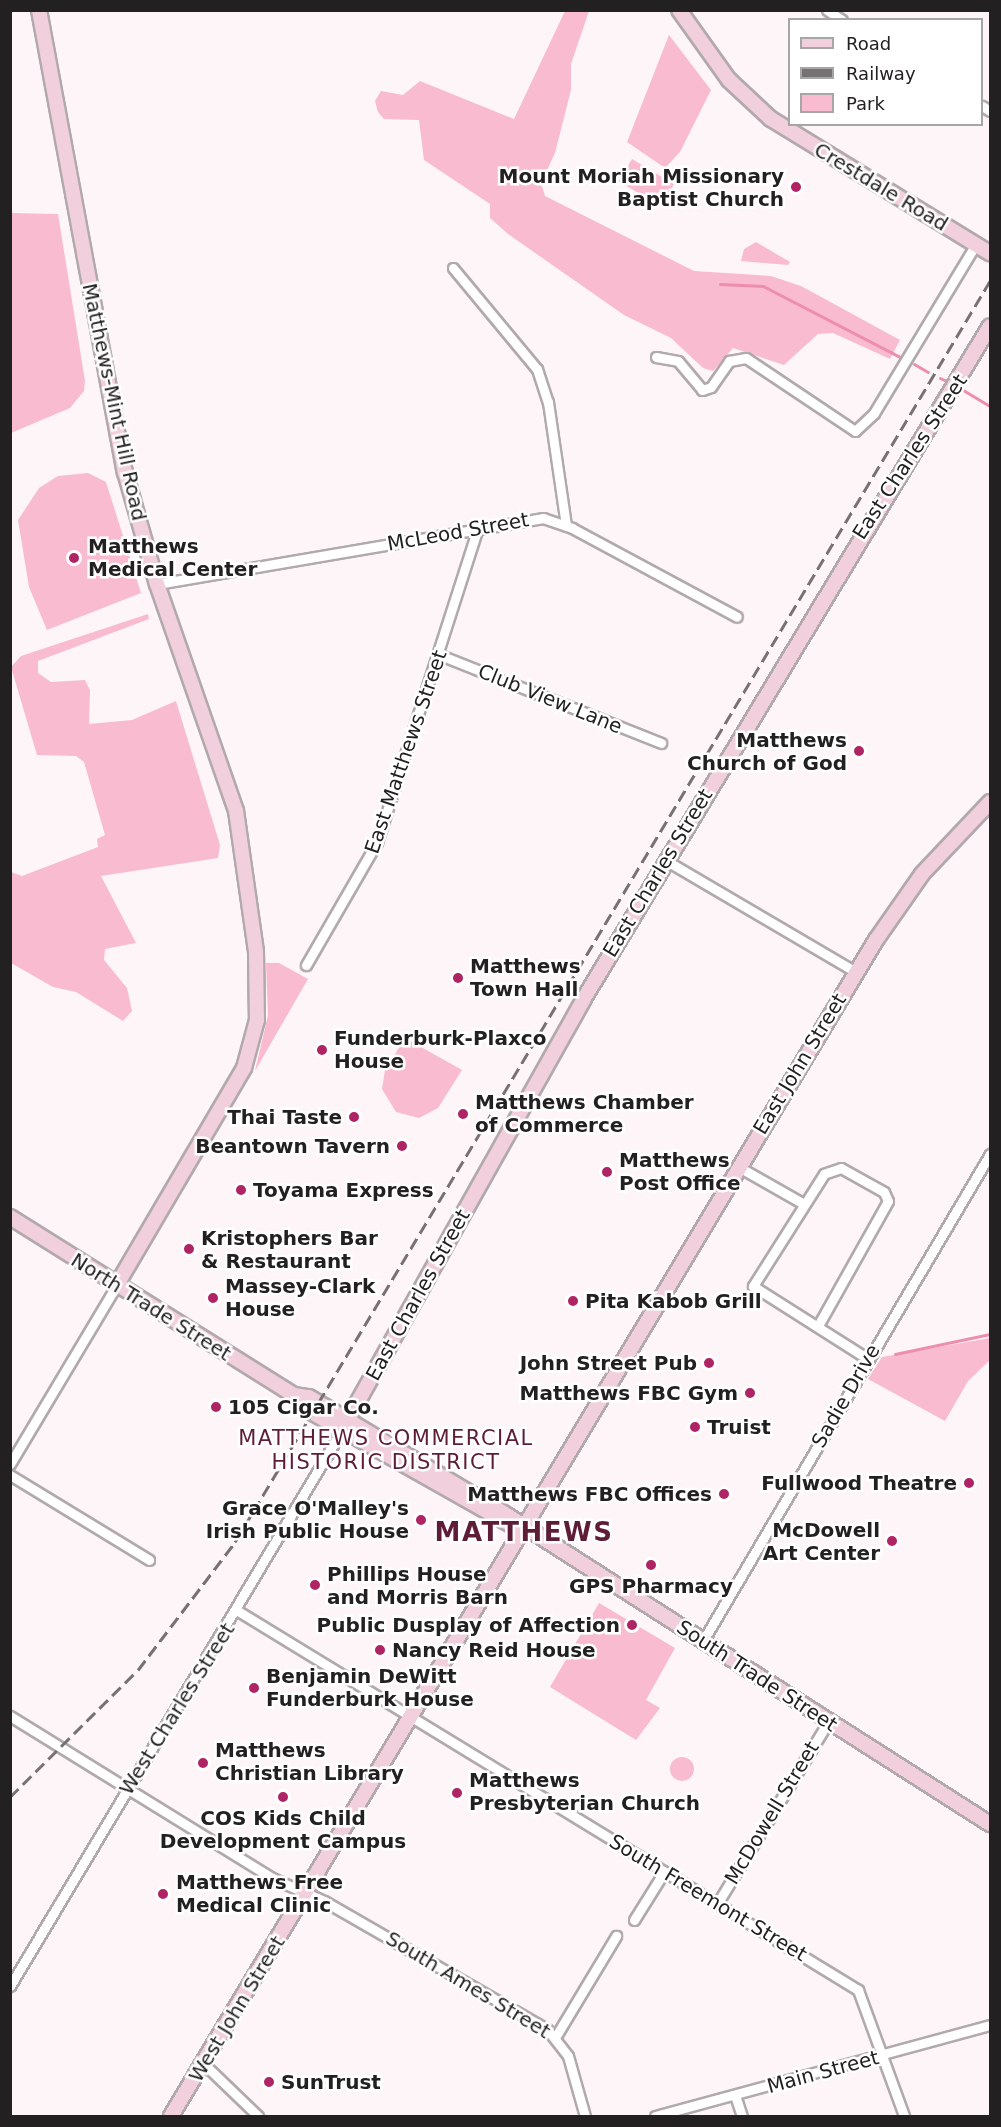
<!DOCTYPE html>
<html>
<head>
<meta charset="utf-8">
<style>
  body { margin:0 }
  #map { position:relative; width:1001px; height:2127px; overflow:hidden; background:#fdf5f7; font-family:"DejaVu Sans",sans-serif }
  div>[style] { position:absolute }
  .green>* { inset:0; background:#f9bbcf; transform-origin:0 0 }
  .round { border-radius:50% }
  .stream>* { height:3px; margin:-1.5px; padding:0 1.5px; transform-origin:1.5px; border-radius:1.5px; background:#ed8eaf }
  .roads { filter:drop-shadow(2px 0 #b1a9ac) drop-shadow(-2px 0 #b1a9ac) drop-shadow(0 2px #b1a9ac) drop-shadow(0 -2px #b1a9ac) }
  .street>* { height:9px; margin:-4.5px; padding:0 4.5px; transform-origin:4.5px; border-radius:4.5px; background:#fff }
  .secondary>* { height:14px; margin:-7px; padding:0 7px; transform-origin:7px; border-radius:7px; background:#f2cfdc }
  .rail>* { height:3px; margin-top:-1.5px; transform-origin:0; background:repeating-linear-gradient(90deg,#767172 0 12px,transparent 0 18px) }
  .dots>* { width:16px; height:16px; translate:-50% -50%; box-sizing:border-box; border:3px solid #fff; border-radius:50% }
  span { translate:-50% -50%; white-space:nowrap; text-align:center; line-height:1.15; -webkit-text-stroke:5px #fff; paint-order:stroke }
  .poi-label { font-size:20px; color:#232021; font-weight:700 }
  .right { translate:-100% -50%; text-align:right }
  .left { translate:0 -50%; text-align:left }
  .street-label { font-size:20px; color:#232021 }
  .neighbourhood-label { font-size:21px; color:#5e1c37; letter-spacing:1.5px }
  .district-label { font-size:26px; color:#5e1c37; font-weight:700; letter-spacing:1.5px }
  .frame { position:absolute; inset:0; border:12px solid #232021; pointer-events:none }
  .legend { position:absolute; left:788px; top:18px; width:195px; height:108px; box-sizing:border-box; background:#fff; border:2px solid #a7a6a6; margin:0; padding:8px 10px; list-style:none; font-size:18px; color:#232021 }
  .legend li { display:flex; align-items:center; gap:12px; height:30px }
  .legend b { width:30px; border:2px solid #a7a6a6 }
</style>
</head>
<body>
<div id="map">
  <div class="green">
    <i style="clip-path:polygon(565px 11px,589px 11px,571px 64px,571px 90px,555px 153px,541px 183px,545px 196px,694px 271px,771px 276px,801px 286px,900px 340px,890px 359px,833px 333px,818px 334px,784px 365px,733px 348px,713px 371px,703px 368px,671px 338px,624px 315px,508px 234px,490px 218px,490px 204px,424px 160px,419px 120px,384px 119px,378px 112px,375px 101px,381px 91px,403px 95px,420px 81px,514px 119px)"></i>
    <i style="clip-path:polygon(669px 35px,711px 90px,680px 152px,665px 168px,627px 142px)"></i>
    <i style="left:632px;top:159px;width:49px;height:26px;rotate:31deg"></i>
    <i style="clip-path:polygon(11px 213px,58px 214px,85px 381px,84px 391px,70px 408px,11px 433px)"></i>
    <i style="clip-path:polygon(756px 242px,790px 262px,788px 265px,741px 261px,744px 249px)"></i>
    <i style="clip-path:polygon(88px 473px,106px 482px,141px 593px,47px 630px,29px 587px,18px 520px,39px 488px,58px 476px)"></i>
    <i style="clip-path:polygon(148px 614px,149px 619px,38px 661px,38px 673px,51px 682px,85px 680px,90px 690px,89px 724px,132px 720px,176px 701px,220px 845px,218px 858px,101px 876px,136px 943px,105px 949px,104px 960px,127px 988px,132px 1011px,123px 1021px,76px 992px,53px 987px,11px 963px,11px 872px,22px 876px,98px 847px,97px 839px,105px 835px,84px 762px,76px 756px,37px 755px,11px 667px,21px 656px)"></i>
    <i style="clip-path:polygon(266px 963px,279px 963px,308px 979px,255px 1071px,268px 1015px)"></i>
    <i style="clip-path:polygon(405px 1038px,462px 1070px,438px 1108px,419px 1118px,396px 1112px,382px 1089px,385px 1070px)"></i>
    <i style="clip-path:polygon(990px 1338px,990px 1360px,968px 1381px,945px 1421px,868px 1379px,882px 1357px)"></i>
    <i style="clip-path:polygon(599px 1603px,675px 1648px,646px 1700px,660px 1708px,636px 1740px,550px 1687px)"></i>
    <i class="round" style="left:670px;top:1757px;width:24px;height:24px"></i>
  </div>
  <div class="stream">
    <i style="left:720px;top:284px;width:43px;rotate:2.7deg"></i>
    <i style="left:763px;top:286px;width:154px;rotate:27.4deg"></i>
    <i style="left:914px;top:364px;width:16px;rotate:30deg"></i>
    <i style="left:940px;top:378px;width:10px;rotate:24deg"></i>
    <i style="left:963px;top:390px;width:31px;rotate:31deg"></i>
    <i style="left:895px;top:1354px;width:97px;rotate:-11.9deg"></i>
  </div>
  <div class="roads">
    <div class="street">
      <i style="left:827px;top:10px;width:18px;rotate:34deg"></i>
      <i style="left:982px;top:106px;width:9px;rotate:32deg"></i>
      <i style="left:453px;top:268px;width:131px;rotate:50.3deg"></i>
      <i style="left:537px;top:369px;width:35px;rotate:72deg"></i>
      <i style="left:548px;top:402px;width:125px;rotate:81.7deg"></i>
      <i style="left:656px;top:357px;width:22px;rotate:10deg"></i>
      <i style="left:678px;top:361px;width:38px;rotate:50deg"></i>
      <i style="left:702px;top:390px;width:9px;rotate:-18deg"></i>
      <i style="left:711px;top:387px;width:32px;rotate:-55deg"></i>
      <i style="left:729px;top:361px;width:17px;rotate:-10deg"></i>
      <i style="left:746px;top:358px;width:131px;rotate:33.8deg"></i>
      <i style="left:855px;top:431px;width:26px;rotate:-43deg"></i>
      <i style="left:874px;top:413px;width:197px;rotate:-58.9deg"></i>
      <i style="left:157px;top:584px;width:392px;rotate:-9.7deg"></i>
      <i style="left:543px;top:518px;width:31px;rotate:19deg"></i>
      <i style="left:572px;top:528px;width:187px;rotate:28.3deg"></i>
      <i style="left:440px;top:655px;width:238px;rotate:21.7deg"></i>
      <i style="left:665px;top:860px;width:221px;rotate:30.4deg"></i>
      <i style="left:306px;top:965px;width:142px;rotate:-60deg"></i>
      <i style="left:377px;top:842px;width:330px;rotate:-72.2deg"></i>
      <i style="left:737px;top:1166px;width:75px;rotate:29.6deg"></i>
      <i style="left:819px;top:1324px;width:141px;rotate:-60.7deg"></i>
      <i style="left:888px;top:1201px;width:10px;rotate:-114deg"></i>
      <i style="left:884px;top:1192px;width:49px;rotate:-150.8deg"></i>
      <i style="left:841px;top:1168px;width:18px;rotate:161deg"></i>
      <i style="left:824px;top:1174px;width:133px;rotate:122.4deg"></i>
      <i style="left:753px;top:1286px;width:136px;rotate:32.4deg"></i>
      <i style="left:10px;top:1464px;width:207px;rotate:-59.2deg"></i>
      <i style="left:10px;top:1475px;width:163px;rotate:31.4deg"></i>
      <i style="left:238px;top:1611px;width:727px;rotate:31.44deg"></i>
      <i style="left:858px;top:1990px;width:134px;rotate:69.9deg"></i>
      <i style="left:704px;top:1639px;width:563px;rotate:-59.47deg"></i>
      <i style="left:10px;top:1716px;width:308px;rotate:31.7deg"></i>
      <i style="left:272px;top:1878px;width:57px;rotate:23.9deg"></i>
      <i style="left:324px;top:1901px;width:257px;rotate:29.9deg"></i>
      <i style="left:547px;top:2029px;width:34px;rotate:52deg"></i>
      <i style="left:568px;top:2056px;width:62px;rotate:74.2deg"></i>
      <i style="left:717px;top:1904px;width:213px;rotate:-58.6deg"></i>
      <i style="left:634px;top:1920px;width:57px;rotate:-58deg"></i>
      <i style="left:10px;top:1986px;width:648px;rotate:-59.16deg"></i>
      <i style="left:556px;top:2036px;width:117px;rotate:-59deg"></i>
      <i style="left:204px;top:2064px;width:75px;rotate:43.9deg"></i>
      <i style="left:735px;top:2095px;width:22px;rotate:72deg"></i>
      <i style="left:655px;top:2116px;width:347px;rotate:-15.2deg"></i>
    </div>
    <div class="secondary">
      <i style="left:39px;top:10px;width:470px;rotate:79.5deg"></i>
      <i style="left:125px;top:472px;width:116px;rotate:74.1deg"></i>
      <i style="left:157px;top:584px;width:240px;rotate:70.8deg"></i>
      <i style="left:236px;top:811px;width:142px;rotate:81.9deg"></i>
      <i style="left:256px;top:952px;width:68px;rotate:89.2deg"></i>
      <i style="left:257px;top:1020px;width:50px;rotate:105.2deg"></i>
      <i style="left:244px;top:1068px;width:253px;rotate:120.4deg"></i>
      <i style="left:679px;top:10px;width:86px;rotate:54.5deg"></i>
      <i style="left:729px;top:80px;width:57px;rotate:42.9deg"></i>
      <i style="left:771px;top:119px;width:257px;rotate:31.5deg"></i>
      <i style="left:10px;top:1217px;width:335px;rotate:32.1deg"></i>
      <i style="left:294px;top:1395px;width:14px;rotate:56deg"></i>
      <i style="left:302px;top:1407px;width:244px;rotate:29.4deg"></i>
      <i style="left:294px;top:1395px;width:15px;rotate:8deg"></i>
      <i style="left:309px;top:1397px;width:228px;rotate:30.8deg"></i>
      <i style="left:505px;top:1514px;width:576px;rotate:32.59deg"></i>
      <i style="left:342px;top:1430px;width:493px;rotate:-60.7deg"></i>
      <i style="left:583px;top:1000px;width:787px;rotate:-58.87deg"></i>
      <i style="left:171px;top:2116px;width:1371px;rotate:-59.06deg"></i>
      <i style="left:876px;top:940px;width:80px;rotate:-55.1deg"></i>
      <i style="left:922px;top:874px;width:99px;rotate:-46.6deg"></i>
    </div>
  </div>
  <div class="rail">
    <i style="left:10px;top:1797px;width:180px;rotate:-44.8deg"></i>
    <i style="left:138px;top:1670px;width:161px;rotate:-52.8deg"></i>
    <i style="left:235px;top:1542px;width:1470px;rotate:-59.09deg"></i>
  </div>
  <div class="dots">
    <i style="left:796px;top:187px;background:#ae2464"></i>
    <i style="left:74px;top:558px;background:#ae2464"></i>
    <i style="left:859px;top:751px;background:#ae2464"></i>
    <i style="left:458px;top:978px;background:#ae2464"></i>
    <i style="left:322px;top:1050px;background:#ae2464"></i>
    <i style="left:463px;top:1114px;background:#ae2464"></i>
    <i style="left:354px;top:1117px;background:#ae2464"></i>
    <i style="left:402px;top:1146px;background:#ae2464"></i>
    <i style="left:607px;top:1172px;background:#ae2464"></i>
    <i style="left:241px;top:1190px;background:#ae2464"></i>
    <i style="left:189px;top:1249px;background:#ae2464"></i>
    <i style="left:213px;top:1298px;background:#ae2464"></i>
    <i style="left:573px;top:1301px;background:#ae2464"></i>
    <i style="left:709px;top:1363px;background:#ae2464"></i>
    <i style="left:750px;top:1393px;background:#ae2464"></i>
    <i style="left:216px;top:1407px;background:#ae2464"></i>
    <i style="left:695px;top:1427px;background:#ae2464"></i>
    <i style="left:969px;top:1483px;background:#ae2464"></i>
    <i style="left:724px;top:1494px;background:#ae2464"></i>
    <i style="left:421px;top:1520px;background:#ae2464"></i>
    <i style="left:892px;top:1541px;background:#ae2464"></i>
    <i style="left:651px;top:1565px;background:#ae2464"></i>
    <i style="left:315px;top:1585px;background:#ae2464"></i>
    <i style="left:632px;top:1625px;background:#ae2464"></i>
    <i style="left:380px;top:1650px;background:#ae2464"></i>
    <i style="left:254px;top:1688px;background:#ae2464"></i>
    <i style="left:203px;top:1763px;background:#ae2464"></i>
    <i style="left:457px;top:1793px;background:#ae2464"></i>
    <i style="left:283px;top:1797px;background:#ae2464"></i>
    <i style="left:163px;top:1894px;background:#ae2464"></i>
    <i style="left:269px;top:2082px;background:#ae2464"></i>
  </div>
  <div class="poi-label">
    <span class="right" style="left:784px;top:188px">Mount Moriah Missionary<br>Baptist Church</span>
    <span class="left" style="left:88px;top:558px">Matthews<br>Medical Center</span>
    <span class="right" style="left:847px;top:752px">Matthews<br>Church of God</span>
    <span class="left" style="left:470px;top:978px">Matthews<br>Town Hall</span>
    <span class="left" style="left:334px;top:1050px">Funderburk-Plaxco<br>House</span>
    <span class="left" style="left:475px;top:1114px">Matthews Chamber<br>of Commerce</span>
    <span class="right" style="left:342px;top:1117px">Thai Taste</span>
    <span class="right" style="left:390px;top:1146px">Beantown Tavern</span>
    <span class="left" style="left:619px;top:1172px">Matthews<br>Post Office</span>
    <span class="left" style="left:253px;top:1190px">Toyama Express</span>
    <span class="left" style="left:201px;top:1250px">Kristophers Bar<br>&amp; Restaurant</span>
    <span class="left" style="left:225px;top:1298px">Massey-Clark<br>House</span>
    <span class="left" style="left:585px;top:1301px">Pita Kabob Grill</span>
    <span class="right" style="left:697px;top:1363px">John Street Pub</span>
    <span class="right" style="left:738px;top:1393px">Matthews FBC Gym</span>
    <span class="left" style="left:228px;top:1407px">105 Cigar Co.</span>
    <span class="left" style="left:707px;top:1427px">Truist</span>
    <span class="right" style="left:957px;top:1483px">Fullwood Theatre</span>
    <span class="right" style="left:712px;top:1494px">Matthews FBC Offices</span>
    <span class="right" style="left:409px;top:1520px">Grace O'Malley's<br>Irish Public House</span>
    <span class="right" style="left:880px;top:1542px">McDowell<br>Art Center</span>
    <span class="left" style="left:327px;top:1586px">Phillips House<br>and Morris Barn</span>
    <span style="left:651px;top:1586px">GPS Pharmacy</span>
    <span class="right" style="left:620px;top:1625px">Public Dusplay of Affection</span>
    <span class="left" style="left:392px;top:1650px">Nancy Reid House</span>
    <span class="left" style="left:266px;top:1688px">Benjamin DeWitt<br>Funderburk House</span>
    <span class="left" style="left:215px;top:1762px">Matthews<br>Christian Library</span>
    <span class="left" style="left:469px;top:1792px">Matthews<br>Presbyterian Church</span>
    <span style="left:283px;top:1830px">COS Kids Child<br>Development Campus</span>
    <span class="left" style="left:176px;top:1894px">Matthews Free<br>Medical Clinic</span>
    <span class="left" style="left:281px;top:2082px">SunTrust</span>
  </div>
  <div class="street-label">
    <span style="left:881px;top:187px;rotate:31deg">Crestdale Road</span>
    <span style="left:114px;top:402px;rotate:78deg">Matthews-Mint Hill Road</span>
    <span style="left:910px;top:457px;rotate:-57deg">East Charles Street</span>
    <span style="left:458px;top:532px;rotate:-10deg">McLeod Street</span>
    <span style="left:550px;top:699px;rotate:22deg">Club View Lane</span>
    <span style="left:406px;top:752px;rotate:-71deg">East Matthews Street</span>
    <span style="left:658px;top:873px;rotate:-59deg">East Charles Street</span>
    <span style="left:800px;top:1064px;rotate:-59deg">East John Street</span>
    <span style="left:418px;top:1295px;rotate:-61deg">East Charles Street</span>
    <span style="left:151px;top:1307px;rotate:32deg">North Trade Street</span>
    <span style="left:846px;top:1396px;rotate:-60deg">Sadie Drive</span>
    <span style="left:757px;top:1676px;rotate:33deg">South Trade Street</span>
    <span style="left:177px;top:1709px;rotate:-58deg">West Charles Street</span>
    <span style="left:772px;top:1813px;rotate:-59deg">McDowell Street</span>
    <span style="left:708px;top:1898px;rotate:31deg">South Freemont Street</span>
    <span style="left:468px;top:1985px;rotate:31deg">South Ames Street</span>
    <span style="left:237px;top:2009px;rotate:-59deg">West John Street</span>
    <span style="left:823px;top:2072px;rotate:-15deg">Main Street</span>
  </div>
  <div class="neighbourhood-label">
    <span style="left:386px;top:1450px">MATTHEWS COMMERCIAL<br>HISTORIC DISTRICT</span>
  </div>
  <div class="district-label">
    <span style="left:524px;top:1533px">MATTHEWS</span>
  </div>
  <div class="frame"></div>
  <ul class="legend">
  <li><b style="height:8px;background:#f2cfdc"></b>Road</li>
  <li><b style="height:8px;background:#767172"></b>Railway</li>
  <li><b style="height:16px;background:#f9bbcf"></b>Park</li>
  </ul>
</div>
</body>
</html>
